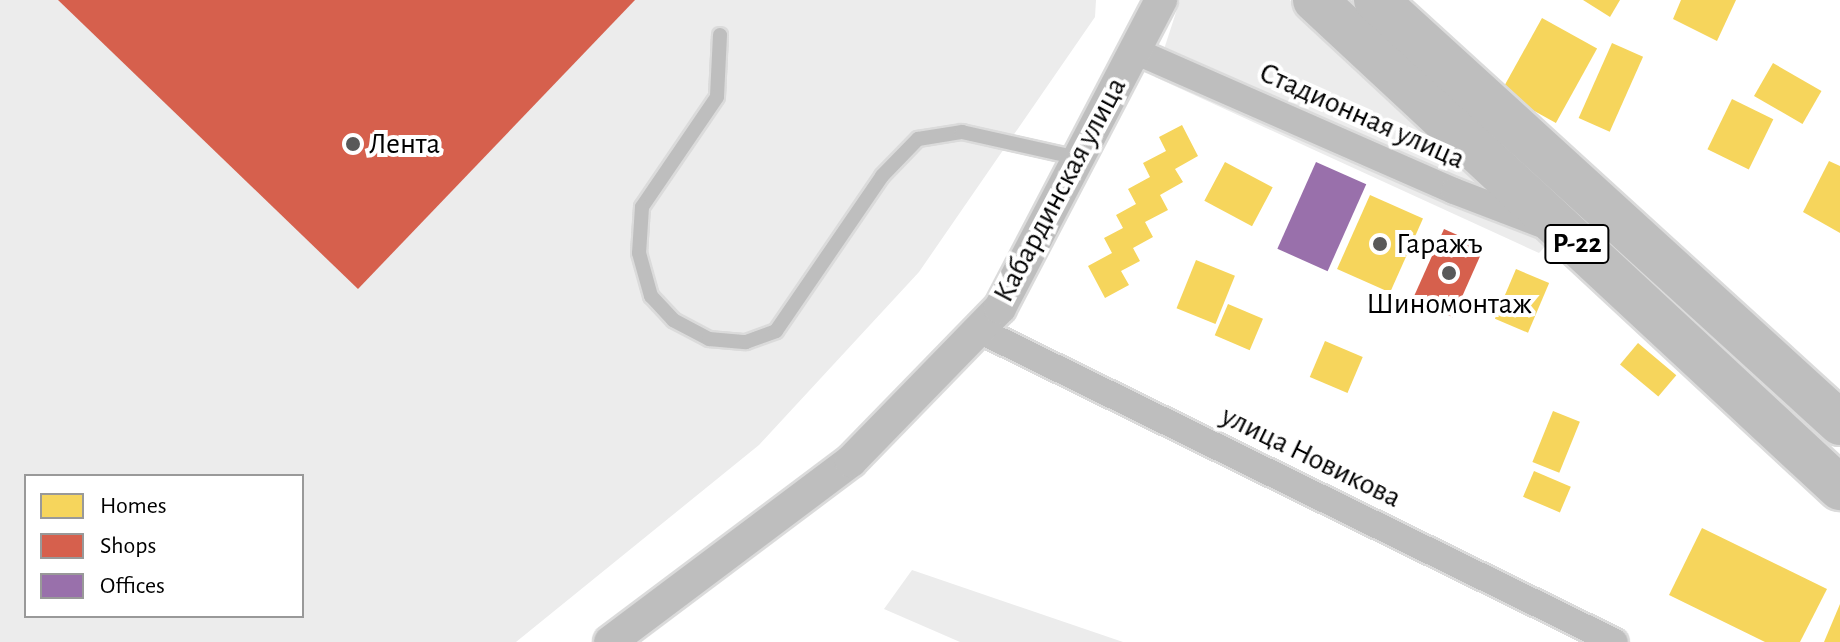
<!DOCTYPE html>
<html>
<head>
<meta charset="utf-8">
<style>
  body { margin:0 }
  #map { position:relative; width:1840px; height:642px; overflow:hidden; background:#fff; font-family:"Alegreya Sans",sans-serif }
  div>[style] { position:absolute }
  .green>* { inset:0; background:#ececec }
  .homes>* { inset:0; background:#f6d55c; transform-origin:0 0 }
  .shops>* { inset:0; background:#d6604d; transform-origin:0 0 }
  .offices>* { inset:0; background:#9970ab; transform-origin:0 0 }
  .roads { filter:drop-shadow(2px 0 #dbdbdb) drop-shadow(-2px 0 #dbdbdb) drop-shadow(0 2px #dbdbdb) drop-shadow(0 -2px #dbdbdb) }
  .service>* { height:14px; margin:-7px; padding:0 7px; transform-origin:7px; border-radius:7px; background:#bebebe }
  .minor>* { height:26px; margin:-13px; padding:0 13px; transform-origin:13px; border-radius:13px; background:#bebebe }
  .tertiary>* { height:32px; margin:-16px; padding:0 16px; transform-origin:16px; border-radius:16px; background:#bebebe }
  .trunk>* { height:44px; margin:-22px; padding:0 22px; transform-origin:22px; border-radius:22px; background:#bebebe }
  .dots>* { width:22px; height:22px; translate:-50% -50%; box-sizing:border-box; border:4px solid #fff; border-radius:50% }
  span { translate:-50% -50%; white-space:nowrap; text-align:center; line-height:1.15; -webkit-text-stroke:8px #fff; paint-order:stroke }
  .shield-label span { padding:2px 6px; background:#fff; border:2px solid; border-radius:6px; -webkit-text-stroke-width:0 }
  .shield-label { font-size:28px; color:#000; font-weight:700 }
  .street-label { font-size:30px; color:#000 }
  .poi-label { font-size:30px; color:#000 }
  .left { translate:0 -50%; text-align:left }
  .legend { position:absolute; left:24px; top:474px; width:280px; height:144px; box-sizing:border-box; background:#fff; border:2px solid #999; margin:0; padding:10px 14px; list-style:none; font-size:24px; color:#000 }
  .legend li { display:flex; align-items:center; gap:16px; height:40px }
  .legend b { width:40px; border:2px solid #999 }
</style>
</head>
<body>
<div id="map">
  <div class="green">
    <i style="clip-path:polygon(evenodd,0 0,1096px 0,1095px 17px,919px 272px,759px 445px,516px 642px,0 642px,0 0,26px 476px,302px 476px,302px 616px,26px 616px,26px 476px)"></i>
    <i style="clip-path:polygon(1180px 0,1290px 0,1551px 240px,1539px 253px,1155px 77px)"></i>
    <i style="clip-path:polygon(912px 570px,1123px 642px,960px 642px,884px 609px)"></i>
  </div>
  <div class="homes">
    <i style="clip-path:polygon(1583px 0,1620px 0,1610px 17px)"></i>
    <i style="clip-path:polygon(1681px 0,1736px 0,1717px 41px,1673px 19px)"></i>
    <i style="left:1542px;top:18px;width:63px;height:85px;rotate:29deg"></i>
    <i style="left:1612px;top:43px;width:34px;height:82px;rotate:24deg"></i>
    <i style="left:1773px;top:63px;width:56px;height:38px;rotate:30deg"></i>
    <i style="left:1732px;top:99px;width:46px;height:56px;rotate:26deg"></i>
    <i style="clip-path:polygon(1182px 125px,1198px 156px,1175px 169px,1183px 182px,1160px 195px,1168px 210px,1145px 222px,1153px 237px,1133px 248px,1140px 261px,1121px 271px,1129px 285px,1105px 298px,1088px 266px,1112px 253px,1104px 238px,1123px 228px,1116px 215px,1136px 204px,1128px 189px,1150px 177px,1143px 163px,1166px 151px,1159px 137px)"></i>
    <i style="clip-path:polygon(1829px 161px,1840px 166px,1840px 233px,1803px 212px)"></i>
    <i style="left:1225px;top:162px;width:54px;height:44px;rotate:28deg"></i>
    <i style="left:1370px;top:195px;width:58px;height:81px;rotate:24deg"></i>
    <i style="left:1196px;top:260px;width:42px;height:52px;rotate:22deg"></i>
    <i style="left:1516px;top:269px;width:36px;height:54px;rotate:23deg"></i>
    <i style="left:1228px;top:304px;width:38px;height:34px;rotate:23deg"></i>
    <i style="left:1325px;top:341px;width:41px;height:39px;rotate:23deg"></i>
    <i style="left:1638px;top:343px;width:50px;height:28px;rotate:40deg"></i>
    <i style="left:1553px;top:411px;width:29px;height:55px;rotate:22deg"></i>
    <i style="left:1534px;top:471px;width:40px;height:28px;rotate:23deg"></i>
    <i style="clip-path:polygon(1702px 528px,1827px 589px,1800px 642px,1765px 642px,1669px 595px)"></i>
    <i style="clip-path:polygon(1840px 604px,1840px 642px,1824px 642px)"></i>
  </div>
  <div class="shops">
    <i style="clip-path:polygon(58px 0,635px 0,358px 289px)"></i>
    <i style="left:1444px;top:229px;width:44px;height:77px;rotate:24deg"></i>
  </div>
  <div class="offices">
    <i style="left:1316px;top:162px;width:55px;height:95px;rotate:24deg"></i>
  </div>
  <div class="roads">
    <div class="service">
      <i style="left:720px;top:35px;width:62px;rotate:92.8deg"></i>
      <i style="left:717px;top:97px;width:133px;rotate:124.3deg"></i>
      <i style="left:642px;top:207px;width:46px;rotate:93.7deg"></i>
      <i style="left:639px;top:253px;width:45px;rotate:74.4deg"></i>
      <i style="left:651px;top:296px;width:33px;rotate:47deg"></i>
      <i style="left:673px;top:320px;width:41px;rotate:27.8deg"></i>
      <i style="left:709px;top:339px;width:37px;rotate:5deg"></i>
      <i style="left:746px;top:342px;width:32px;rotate:-20deg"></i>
      <i style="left:776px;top:331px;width:188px;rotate:-55.6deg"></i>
      <i style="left:882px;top:176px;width:52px;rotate:-45.8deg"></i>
      <i style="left:918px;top:139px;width:45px;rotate:-9deg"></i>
      <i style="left:962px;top:132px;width:119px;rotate:12.6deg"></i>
    </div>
    <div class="minor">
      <i style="left:1135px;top:51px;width:348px;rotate:23.7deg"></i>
      <i style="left:1454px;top:191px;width:97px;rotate:21deg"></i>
      <i style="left:979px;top:330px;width:708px;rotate:26.13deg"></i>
    </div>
    <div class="tertiary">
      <i style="left:610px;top:642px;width:301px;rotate:-36.9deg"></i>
      <i style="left:851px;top:461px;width:214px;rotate:-45.8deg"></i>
      <i style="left:1000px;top:308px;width:348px;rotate:-62.4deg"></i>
    </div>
    <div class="trunk">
      <i style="left:1315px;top:0;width:717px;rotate:42.91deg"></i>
      <i style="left:1376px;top:0;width:628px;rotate:42.35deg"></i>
    </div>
  </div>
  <div class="dots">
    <i style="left:353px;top:144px;background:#595959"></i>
    <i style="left:1380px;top:244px;background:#595959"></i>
    <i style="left:1449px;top:273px;background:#595959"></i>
  </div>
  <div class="shield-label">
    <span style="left:1577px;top:244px">Р-22</span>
  </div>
  <div class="street-label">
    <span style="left:1362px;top:116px;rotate:24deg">Стадионная улица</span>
    <span style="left:1060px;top:190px;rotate:-62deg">Кабардинская улица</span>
    <span style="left:1311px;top:457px;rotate:26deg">улица Новикова</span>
  </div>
  <div class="poi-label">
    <span class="left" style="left:369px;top:144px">Лента</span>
    <span class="left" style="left:1396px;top:244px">Гаражъ</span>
    <span style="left:1449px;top:304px">Шиномонтаж</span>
  </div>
  <ul class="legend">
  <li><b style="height:22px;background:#f6d55c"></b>Homes</li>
  <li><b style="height:22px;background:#d6604d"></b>Shops</li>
  <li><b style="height:22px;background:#9970ab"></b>Offices</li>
  </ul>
</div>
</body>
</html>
